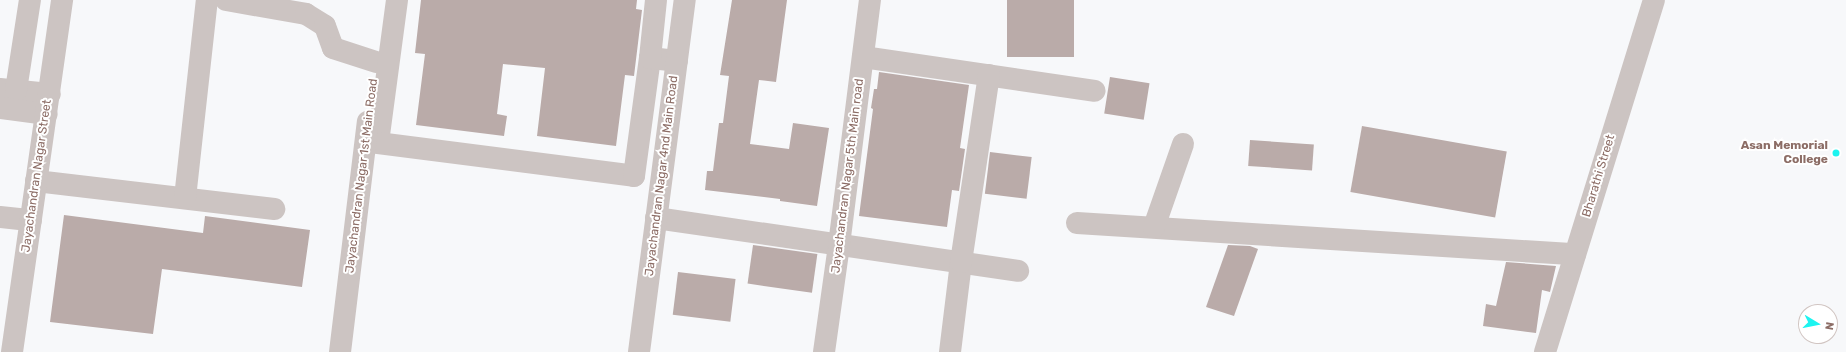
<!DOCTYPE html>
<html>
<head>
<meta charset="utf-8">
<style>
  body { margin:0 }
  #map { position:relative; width:1846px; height:352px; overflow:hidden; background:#f7f8fa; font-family:Rubik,sans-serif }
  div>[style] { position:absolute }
  .building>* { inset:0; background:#baaba9; transform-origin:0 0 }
  .street>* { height:22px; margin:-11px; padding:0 11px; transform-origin:11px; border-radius:11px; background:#ccc4c2 }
  .dots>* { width:11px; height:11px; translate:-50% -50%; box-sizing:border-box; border:2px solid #fff; border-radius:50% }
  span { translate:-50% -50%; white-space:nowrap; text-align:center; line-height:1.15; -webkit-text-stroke:4px #fff; paint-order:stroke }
  .poi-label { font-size:12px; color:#8c6d66; font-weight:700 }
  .right { translate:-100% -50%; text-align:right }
  .street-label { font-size:12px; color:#8c6d66 }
  .north { position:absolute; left:1798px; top:304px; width:40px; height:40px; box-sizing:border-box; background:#fff; border:1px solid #d1c5c2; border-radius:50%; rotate:100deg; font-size:11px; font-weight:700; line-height:16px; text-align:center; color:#8c6d66 }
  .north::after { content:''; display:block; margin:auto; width:14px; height:18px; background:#1df4f0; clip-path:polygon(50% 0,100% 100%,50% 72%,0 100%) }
</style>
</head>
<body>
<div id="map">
  <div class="building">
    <i style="clip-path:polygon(421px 0,637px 0,636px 9px,642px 10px,634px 76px,625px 75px,616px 146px,537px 136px,545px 68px,503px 64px,497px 114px,507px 116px,504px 136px,416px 125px,425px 54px,415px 53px)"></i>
    <i style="clip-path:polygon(732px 0,787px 0,776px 82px,759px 80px,750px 144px,789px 149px,793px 123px,829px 128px,817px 206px,780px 201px,780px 199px,705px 190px,707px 171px,713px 171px,719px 123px,723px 123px,729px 76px,720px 75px)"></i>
    <i style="left:1007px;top:0;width:67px;height:57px"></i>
    <i style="clip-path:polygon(879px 72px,969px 85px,960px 148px,965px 149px,959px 191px,952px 190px,947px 227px,859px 216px,873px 109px,871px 108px,874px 89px,877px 89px)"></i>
    <i style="left:1110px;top:77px;width:40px;height:37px;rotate:9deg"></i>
    <i style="left:1362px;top:126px;width:147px;height:67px;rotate:10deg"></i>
    <i style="left:1250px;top:140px;width:64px;height:26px;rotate:4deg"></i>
    <i style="left:990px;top:152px;width:42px;height:42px;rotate:7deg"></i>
    <i style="clip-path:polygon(64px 215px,203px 233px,205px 216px,310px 230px,302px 287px,162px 269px,153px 334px,50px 322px)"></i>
    <i style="left:753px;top:245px;width:65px;height:39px;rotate:8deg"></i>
    <i style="clip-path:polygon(1228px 245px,1250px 246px,1258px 249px,1234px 316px,1206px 307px)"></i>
    <i style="clip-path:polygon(1506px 262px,1556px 266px,1550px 292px,1542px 290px,1536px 333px,1483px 326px,1486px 304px,1496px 306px)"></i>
    <i style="left:678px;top:272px;width:58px;height:43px;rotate:7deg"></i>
  </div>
  <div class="street">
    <i style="left:226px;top:0;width:81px;rotate:9.9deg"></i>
    <i style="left:306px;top:14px;width:22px;rotate:32deg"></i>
    <i style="left:325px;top:26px;width:23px;rotate:70deg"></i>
    <i style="left:333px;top:48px;width:45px;rotate:18deg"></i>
    <i style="left:397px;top:0;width:144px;rotate:97.6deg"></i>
    <i style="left:378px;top:143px;width:258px;rotate:7.3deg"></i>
    <i style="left:634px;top:176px;width:119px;rotate:-82.3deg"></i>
    <i style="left:650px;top:58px;width:27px;rotate:6deg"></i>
    <i style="left:863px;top:57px;width:234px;rotate:8.3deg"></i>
    <i style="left:650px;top:58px;width:58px;rotate:-84.1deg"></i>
    <i style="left:0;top:89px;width:50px;rotate:5.7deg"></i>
    <i style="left:16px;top:90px;width:91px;rotate:-81.2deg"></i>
    <i style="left:0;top:108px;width:47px;rotate:7.3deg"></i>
    <i style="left:36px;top:181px;width:240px;rotate:6.7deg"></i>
    <i style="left:185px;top:198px;width:199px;rotate:-83.7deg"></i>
    <i style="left:0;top:217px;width:31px;rotate:6deg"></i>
    <i style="left:656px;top:218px;width:366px;rotate:8.3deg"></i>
    <i style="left:1077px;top:223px;width:499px;rotate:3.6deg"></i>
    <i style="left:1154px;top:227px;width:88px;rotate:-70.7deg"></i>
    <i style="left:12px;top:352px;width:356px;rotate:-81.9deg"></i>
    <i style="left:340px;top:352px;width:232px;rotate:-83.1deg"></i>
    <i style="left:639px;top:352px;width:355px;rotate:-82.6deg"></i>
    <i style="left:824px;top:352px;width:108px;rotate:-82deg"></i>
    <i style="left:839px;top:245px;width:247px;rotate:-82.8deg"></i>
    <i style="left:950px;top:352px;width:91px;rotate:-83deg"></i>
    <i style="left:961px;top:262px;width:189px;rotate:-81.5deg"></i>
    <i style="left:1545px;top:352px;width:368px;rotate:-72.8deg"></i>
  </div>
  <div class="dots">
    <i style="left:1836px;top:153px;background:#1df4f0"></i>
  </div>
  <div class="poi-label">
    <span class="right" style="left:1828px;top:153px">Asan Memorial<br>College</span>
  </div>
  <div class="street-label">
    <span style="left:37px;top:176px;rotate:-82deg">Jayachandran Nagar Street</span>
    <span style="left:362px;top:176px;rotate:-83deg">Jayachandran Nagar 1st Main Road</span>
    <span style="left:662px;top:176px;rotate:-83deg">Jayachandran Nagar 4nd Main Road</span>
    <span style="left:848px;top:176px;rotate:-83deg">Jayachandran Nagar 5th Main road</span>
    <span style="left:1599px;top:176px;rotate:-73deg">Bharathi Street</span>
  </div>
  <div class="north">N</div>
</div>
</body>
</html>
